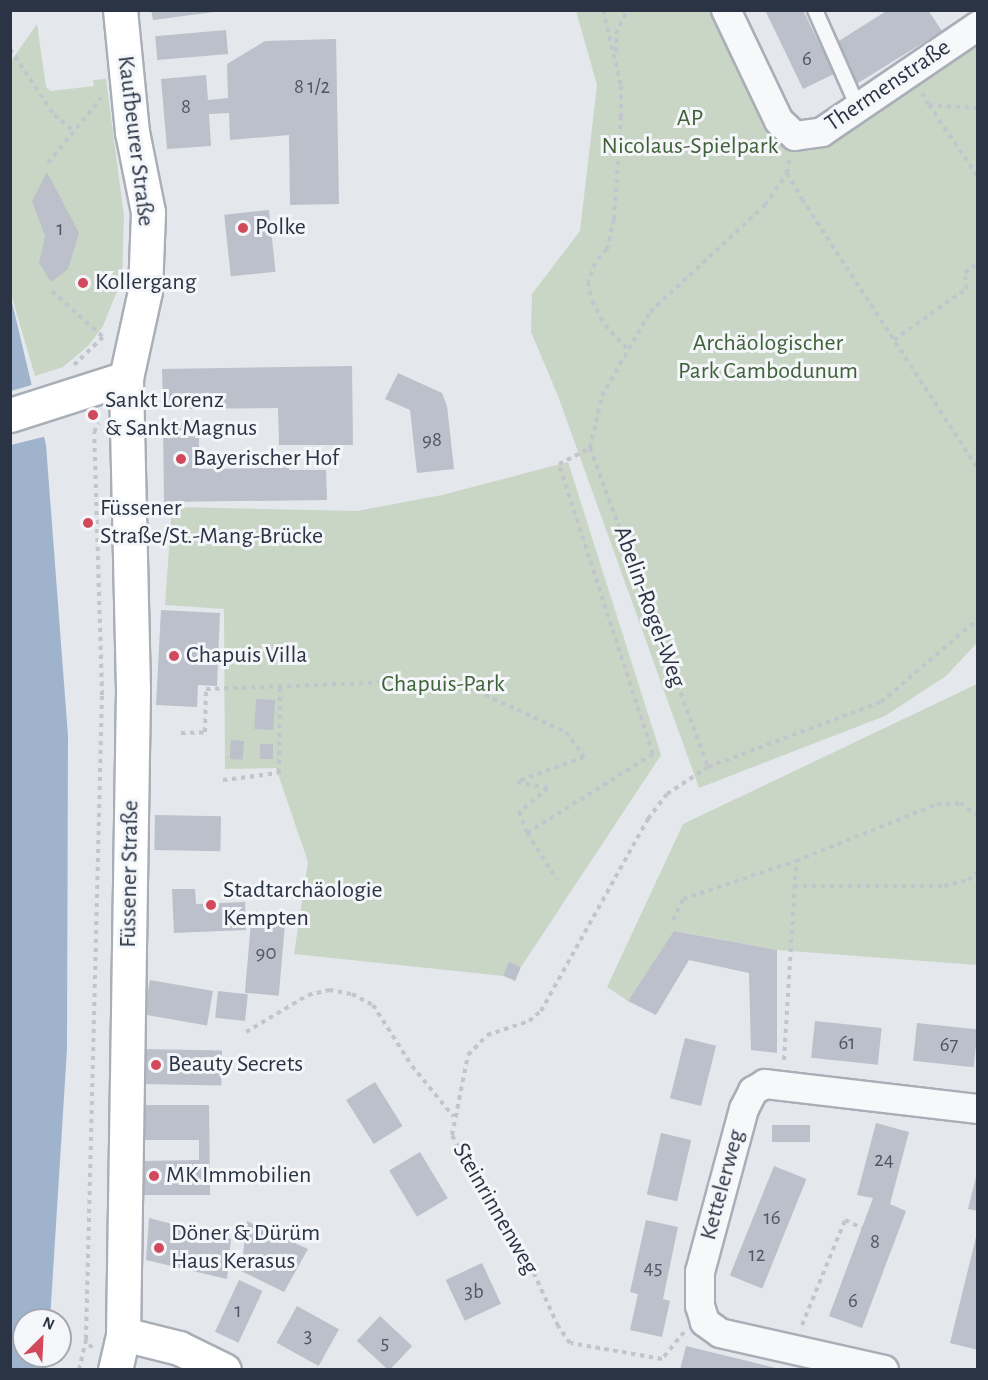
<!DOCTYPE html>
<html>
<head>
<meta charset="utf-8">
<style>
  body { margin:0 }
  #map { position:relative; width:988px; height:1380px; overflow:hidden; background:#e4e7ec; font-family:"Alegreya Sans",sans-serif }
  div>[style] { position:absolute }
  .green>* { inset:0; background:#c9d6c5 }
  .water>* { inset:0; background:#9fb4cc }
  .pier>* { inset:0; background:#e4e7ec }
  .building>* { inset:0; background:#bbc0ca; transform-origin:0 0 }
  .path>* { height:4px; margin-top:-2px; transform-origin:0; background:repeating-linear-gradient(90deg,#c2c5cb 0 4.5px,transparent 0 9px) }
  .roads { filter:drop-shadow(2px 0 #a9aeb7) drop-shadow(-2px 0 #a9aeb7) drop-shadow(0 2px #a9aeb7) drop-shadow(0 -2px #a9aeb7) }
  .lane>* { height:14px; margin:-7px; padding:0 7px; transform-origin:7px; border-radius:7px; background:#f7f8fa }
  .street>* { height:28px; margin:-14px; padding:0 14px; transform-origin:14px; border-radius:14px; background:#f7f8fa }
  .secondary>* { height:33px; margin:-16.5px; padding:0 16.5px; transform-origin:16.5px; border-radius:16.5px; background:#fff }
  .dots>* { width:16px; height:16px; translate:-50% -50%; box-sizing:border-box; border:3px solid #f4f6f9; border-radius:50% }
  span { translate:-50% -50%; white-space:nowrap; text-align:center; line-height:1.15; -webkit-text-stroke:6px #f4f6f9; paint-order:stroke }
  .number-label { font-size:21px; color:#4f5766 }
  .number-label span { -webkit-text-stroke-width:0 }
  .street-label { font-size:24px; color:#2b3445 }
  .park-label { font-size:24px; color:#3f6138 }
  .poi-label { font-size:24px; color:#2b3445 }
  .left { translate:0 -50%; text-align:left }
  .frame { position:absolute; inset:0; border:12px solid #2b3445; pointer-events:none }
  .north { position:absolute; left:12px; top:1308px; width:60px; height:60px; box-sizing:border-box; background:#f4f6f9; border:2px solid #a4a8b1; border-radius:50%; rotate:24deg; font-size:16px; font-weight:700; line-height:24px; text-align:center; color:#2b3445 }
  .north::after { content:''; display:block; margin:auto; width:21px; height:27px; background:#d1495b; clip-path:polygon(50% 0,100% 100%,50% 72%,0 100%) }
</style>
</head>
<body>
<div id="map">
  <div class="green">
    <i style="clip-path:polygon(576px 11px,714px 11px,771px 131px,808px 151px,977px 39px,977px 643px,946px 676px,885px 716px,699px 788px,558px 396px,531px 332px,532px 294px,580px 231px,597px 85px)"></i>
    <i style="clip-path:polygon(37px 24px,46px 87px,51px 91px,94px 86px,93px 80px,106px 79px,124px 216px,122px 279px,103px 326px,89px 345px,63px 367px,35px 376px,11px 294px,11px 61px)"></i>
    <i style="clip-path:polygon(568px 462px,661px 755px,521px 967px,509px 963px,504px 976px,294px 954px,308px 862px,276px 768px,225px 769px,224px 609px,165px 605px,172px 507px,357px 511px,442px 495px)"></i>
    <i style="clip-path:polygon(977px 684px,977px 965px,777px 950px,675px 931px,628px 1001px,607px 987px,683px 824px)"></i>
  </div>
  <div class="water">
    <i style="clip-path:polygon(10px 294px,46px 445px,68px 736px,67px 1049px,50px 1320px,24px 1320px,24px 1356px,51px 1356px,46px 1370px,10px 1369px)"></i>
  </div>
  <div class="pier">
    <i style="clip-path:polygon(35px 384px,47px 436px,11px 445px,11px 391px)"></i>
  </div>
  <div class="building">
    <i style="clip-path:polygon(151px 10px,214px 10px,214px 12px,153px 20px)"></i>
    <i style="clip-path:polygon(765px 10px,803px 10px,834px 74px,803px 89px)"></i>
    <i style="clip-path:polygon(888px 10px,928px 10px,942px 31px,858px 83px,834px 44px)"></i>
    <i style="left:226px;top:30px;width:24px;height:71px;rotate:85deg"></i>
    <i style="clip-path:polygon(336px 39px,339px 204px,290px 205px,289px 135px,230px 140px,229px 113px,209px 114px,211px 146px,167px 149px,161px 79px,206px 75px,208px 100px,228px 98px,227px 64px,265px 41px)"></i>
    <i style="clip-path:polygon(47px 172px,79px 233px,68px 269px,51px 282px,39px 263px,45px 236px,32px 201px)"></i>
    <i style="left:269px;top:210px;width:62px;height:45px;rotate:84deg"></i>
    <i style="clip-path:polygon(352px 366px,353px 445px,279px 445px,278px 408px,163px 409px,162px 369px)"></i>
    <i style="clip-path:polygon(398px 373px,442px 393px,447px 406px,454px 469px,417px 473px,410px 410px,385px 399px)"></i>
    <i style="clip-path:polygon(163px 423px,199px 423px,199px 469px,270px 468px,270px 460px,289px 459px,289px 470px,326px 470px,327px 500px,164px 502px)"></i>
    <i style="clip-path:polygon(161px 610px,220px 613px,217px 686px,198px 685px,197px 707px,156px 705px)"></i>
    <i style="left:256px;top:699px;width:19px;height:30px;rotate:3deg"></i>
    <i style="left:231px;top:740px;width:13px;height:19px;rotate:4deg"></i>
    <i style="left:260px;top:744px;width:13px;height:15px"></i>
    <i style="left:155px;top:815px;width:66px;height:35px;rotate:1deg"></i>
    <i style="clip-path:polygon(172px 889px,195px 889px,196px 904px,245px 902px,246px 930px,174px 933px)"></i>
    <i style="left:252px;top:911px;width:34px;height:82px;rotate:5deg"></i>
    <i style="clip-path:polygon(674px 931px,777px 950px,777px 1053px,751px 1050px,749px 973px,689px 960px,656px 1015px,628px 1001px)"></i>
    <i style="left:509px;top:962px;width:13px;height:15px;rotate:23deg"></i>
    <i style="left:150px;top:980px;width:64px;height:35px;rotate:10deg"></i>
    <i style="left:218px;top:991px;width:30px;height:27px;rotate:6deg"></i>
    <i style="left:815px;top:1021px;width:67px;height:37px;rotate:6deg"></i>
    <i style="left:917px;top:1023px;width:61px;height:38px;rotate:6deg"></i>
    <i style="left:685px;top:1038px;width:32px;height:62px;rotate:14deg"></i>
    <i style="left:142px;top:1049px;width:80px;height:35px;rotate:1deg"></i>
    <i style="left:375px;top:1082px;width:52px;height:34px;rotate:58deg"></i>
    <i style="clip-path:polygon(142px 1105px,209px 1105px,210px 1195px,144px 1195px,143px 1161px,199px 1160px,199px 1140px,142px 1140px)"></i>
    <i style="clip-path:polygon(876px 1123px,909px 1132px,890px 1204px,906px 1211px,862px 1328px,829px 1316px,873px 1198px,857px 1195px)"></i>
    <i style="left:772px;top:1125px;width:38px;height:17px"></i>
    <i style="left:661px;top:1133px;width:31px;height:63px;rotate:13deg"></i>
    <i style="left:420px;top:1152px;width:54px;height:36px;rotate:59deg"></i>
    <i style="left:774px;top:1166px;width:35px;height:118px;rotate:22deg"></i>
    <i style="clip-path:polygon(977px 1173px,978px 1173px,978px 1211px,968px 1209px)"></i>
    <i style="clip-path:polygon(149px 1218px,231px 1239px,227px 1279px,146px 1260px)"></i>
    <i style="clip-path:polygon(646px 1220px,678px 1227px,663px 1299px,670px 1301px,662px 1337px,630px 1330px,638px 1294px,630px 1292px)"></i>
    <i style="clip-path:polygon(247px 1221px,308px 1249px,284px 1292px,241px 1271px)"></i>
    <i style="clip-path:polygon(977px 1233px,978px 1233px,978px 1350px,950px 1343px)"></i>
    <i style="left:482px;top:1263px;width:45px;height:40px;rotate:65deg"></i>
    <i style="left:239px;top:1280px;width:26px;height:57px;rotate:25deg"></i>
    <i style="left:297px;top:1306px;width:48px;height:42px;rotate:29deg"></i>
    <i style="left:380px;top:1316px;width:44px;height:34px;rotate:43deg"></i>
    <i style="clip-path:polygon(686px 1346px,776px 1368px,776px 1370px,680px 1370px)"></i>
  </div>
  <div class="path">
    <i style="left:603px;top:10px;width:78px;rotate:76.7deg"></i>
    <i style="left:621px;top:86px;width:30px;rotate:90deg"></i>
    <i style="left:621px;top:116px;width:103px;rotate:93.9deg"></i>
    <i style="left:614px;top:219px;width:31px;rotate:103deg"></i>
    <i style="left:607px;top:249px;width:18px;rotate:131deg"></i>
    <i style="left:595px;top:263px;width:20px;rotate:110deg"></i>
    <i style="left:588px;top:282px;width:19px;rotate:78deg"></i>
    <i style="left:592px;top:301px;width:27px;rotate:62deg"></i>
    <i style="left:605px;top:325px;width:34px;rotate:47deg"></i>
    <i style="left:10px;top:49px;width:79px;rotate:56.3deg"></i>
    <i style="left:54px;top:115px;width:26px;rotate:39deg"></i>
    <i style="left:616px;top:52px;width:18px;rotate:-90deg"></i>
    <i style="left:616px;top:34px;width:26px;rotate:-65deg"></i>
    <i style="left:922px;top:93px;width:14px;rotate:60deg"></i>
    <i style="left:978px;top:108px;width:49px;rotate:-176.5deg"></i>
    <i style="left:929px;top:105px;width:87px;rotate:55.8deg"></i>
    <i style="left:789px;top:160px;width:13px;rotate:99deg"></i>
    <i style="left:787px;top:173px;width:30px;rotate:60deg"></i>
    <i style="left:802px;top:199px;width:322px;rotate:56.9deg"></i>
    <i style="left:48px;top:163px;width:84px;rotate:-50.8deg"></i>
    <i style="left:52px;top:291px;width:69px;rotate:42deg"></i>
    <i style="left:103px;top:337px;width:40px;rotate:136deg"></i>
    <i style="left:894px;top:340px;width:88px;rotate:-35.3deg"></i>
    <i style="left:966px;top:289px;width:16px;rotate:-94deg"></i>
    <i style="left:965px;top:273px;width:16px;rotate:-38deg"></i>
    <i style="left:590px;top:448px;width:340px;rotate:69.7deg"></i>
    <i style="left:181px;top:733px;width:24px;rotate:-2deg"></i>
    <i style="left:205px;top:732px;width:43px;rotate:-88.7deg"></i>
    <i style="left:206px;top:689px;width:246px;rotate:-2.1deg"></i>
    <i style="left:452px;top:680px;width:125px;rotate:24.5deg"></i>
    <i style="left:566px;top:732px;width:31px;rotate:54deg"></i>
    <i style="left:584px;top:757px;width:72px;rotate:159.8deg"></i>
    <i style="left:223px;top:780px;width:56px;rotate:-7.1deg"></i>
    <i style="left:279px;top:773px;width:86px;rotate:-89.3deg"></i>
    <i style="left:517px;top:782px;width:32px;rotate:11deg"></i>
    <i style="left:548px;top:788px;width:38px;rotate:140deg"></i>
    <i style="left:519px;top:812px;width:22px;rotate:69deg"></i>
    <i style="left:527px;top:833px;width:149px;rotate:-32.1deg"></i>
    <i style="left:653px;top:754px;width:305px;rotate:-108deg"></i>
    <i style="left:559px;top:464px;width:35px;rotate:-27deg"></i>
    <i style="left:590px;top:448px;width:53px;rotate:-77deg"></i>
    <i style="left:602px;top:396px;width:97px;rotate:-60.3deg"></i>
    <i style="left:650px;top:312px;width:157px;rotate:-42.9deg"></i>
    <i style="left:765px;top:205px;width:39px;rotate:-55deg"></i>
    <i style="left:527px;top:833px;width:56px;rotate:57.4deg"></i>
    <i style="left:794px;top:886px;width:150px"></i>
    <i style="left:944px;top:886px;width:25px;rotate:-14deg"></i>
    <i style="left:968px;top:880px;width:13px;rotate:-39deg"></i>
    <i style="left:673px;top:920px;width:23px;rotate:-65deg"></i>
    <i style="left:683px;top:899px;width:119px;rotate:-18.6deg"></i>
    <i style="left:796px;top:861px;width:152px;rotate:-22deg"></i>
    <i style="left:937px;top:804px;width:23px;rotate:-2deg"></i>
    <i style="left:960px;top:803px;width:22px;rotate:36deg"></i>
    <i style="left:246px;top:1032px;width:72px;rotate:-30.8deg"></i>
    <i style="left:308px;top:995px;width:22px;rotate:-13deg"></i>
    <i style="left:329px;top:990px;width:23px;rotate:10deg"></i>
    <i style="left:352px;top:994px;width:24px;rotate:28deg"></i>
    <i style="left:373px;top:1005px;width:72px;rotate:57.4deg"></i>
    <i style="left:412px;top:1066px;width:65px;rotate:50.6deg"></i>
    <i style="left:784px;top:1060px;width:199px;rotate:-86.5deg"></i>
    <i style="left:802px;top:1325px;width:113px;rotate:-67.7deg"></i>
    <i style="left:845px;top:1220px;width:19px;rotate:25deg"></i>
    <i style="left:684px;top:1332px;width:35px;rotate:129deg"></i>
    <i style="left:662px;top:1359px;width:93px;rotate:-170.1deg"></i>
    <i style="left:570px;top:1343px;width:21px;rotate:-125deg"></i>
    <i style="left:558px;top:1326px;width:94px;rotate:-114.6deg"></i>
    <i style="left:519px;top:1241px;width:75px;rotate:-124.7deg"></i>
    <i style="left:476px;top:1179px;width:50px;rotate:-118.6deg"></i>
    <i style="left:452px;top:1135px;width:82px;rotate:-78.7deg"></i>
    <i style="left:468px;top:1055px;width:28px;rotate:-46deg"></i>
    <i style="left:487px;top:1035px;width:44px;rotate:-18.4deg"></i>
    <i style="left:529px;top:1021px;width:16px;rotate:-40deg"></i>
    <i style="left:541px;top:1011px;width:220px;rotate:-60.9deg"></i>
    <i style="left:648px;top:819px;width:31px;rotate:-53deg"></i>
    <i style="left:667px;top:794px;width:49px;rotate:-33.4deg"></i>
    <i style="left:708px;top:767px;width:185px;rotate:-20.6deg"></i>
    <i style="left:881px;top:702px;width:128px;rotate:-40.6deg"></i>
    <i style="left:92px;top:1348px;width:11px;rotate:-124deg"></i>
    <i style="left:86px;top:1339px;width:644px;rotate:-88.58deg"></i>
    <i style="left:102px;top:695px;width:263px;rotate:-91.7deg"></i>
    <i style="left:94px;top:432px;width:10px;rotate:-61deg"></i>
    <i style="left:79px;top:1370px;width:31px;rotate:-77deg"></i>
  </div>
  <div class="roads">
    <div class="lane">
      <i style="left:815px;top:10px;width:104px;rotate:66.1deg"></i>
    </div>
    <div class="street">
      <i style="left:726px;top:10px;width:123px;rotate:64.5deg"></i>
      <i style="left:779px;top:121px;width:22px;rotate:43deg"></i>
      <i style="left:795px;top:136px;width:27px;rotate:-8deg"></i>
      <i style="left:822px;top:132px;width:189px;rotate:-34.2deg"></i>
      <i style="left:884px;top:1370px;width:168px;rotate:-167.3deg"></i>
      <i style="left:720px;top:1333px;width:19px;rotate:-144deg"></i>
      <i style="left:705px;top:1322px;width:17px;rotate:-107deg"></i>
      <i style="left:700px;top:1306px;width:34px;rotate:-90deg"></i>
      <i style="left:700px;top:1272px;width:169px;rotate:-74.9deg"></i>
      <i style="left:744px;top:1109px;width:20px;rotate:-63deg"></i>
      <i style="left:753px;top:1091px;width:14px;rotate:-30deg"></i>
      <i style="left:765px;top:1084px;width:214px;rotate:6.7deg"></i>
    </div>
    <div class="secondary">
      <i style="left:10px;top:415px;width:122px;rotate:-17.7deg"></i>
      <i style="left:123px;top:1334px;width:58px;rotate:14deg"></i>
      <i style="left:179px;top:1348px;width:50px;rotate:26.1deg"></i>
      <i style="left:115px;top:1370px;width:37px;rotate:-77deg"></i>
      <i style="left:123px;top:1334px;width:645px;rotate:-89.11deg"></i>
      <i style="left:133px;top:689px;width:311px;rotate:-91.3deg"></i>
      <i style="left:126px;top:378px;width:89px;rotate:-77.7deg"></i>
      <i style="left:145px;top:291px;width:79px;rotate:-87.8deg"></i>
      <i style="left:148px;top:212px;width:82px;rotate:-101.3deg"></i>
      <i style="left:132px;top:132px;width:123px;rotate:-95.6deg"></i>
    </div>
  </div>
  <div class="dots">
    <i style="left:243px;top:228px;background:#d1495b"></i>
    <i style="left:83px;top:283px;background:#d1495b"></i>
    <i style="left:93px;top:415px;background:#d1495b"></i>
    <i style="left:181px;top:459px;background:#d1495b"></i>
    <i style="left:88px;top:523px;background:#d1495b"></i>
    <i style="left:174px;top:656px;background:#d1495b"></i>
    <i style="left:211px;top:905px;background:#d1495b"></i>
    <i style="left:156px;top:1065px;background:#d1495b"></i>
    <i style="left:154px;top:1176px;background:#d1495b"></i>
    <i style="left:159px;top:1248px;background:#d1495b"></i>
  </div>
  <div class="number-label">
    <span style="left:807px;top:59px">6</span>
    <span style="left:312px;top:87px">8 1/2</span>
    <span style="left:186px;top:107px">8</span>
    <span style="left:60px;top:229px">1</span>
    <span style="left:432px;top:440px">98</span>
    <span style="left:266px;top:953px">90</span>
    <span style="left:847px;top:1043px">61</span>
    <span style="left:949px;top:1045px">67</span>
    <span style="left:884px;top:1160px">24</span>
    <span style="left:772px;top:1218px">16</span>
    <span style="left:875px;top:1242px">8</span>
    <span style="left:757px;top:1255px">12</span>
    <span style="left:653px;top:1268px">45</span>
    <span style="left:474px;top:1292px">3b</span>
    <span style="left:853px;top:1301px">6</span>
    <span style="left:238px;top:1311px">1</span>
    <span style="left:308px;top:1336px">3</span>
    <span style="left:385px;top:1343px">5</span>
  </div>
  <div class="street-label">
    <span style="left:888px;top:86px;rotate:-34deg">Thermenstraße</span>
    <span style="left:135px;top:141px;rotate:83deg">Kaufbeurer Straße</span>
    <span style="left:649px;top:607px;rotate:70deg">Abelin-Rogel-Weg</span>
    <span style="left:130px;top:874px;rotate:-89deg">Füssener Straße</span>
    <span style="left:723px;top:1185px;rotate:-75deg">Kettelerweg</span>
    <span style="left:495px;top:1209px;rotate:60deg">Steinrinnenweg</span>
  </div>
  <div class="park-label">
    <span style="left:690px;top:133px">AP<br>Nicolaus-Spielpark</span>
    <span style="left:768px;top:358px">Archäologischer<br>Park Cambodunum</span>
    <span style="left:443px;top:685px">Chapuis-Park</span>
  </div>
  <div class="poi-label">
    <span class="left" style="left:255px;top:228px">Polke</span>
    <span class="left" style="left:95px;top:283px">Kollergang</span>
    <span class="left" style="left:105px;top:415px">Sankt Lorenz<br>&amp; Sankt Magnus</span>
    <span class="left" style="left:193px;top:459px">Bayerischer Hof</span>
    <span class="left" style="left:100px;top:523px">Füssener<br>Straße/St.-Mang-Brücke</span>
    <span class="left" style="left:186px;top:656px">Chapuis Villa</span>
    <span class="left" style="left:223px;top:905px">Stadtarchäologie<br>Kempten</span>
    <span class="left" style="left:168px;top:1065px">Beauty Secrets</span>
    <span class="left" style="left:166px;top:1176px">MK Immobilien</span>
    <span class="left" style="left:171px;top:1248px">Döner &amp; Dürüm<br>Haus Kerasus</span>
  </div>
  <div class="frame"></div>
  <div class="north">N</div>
</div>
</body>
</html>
